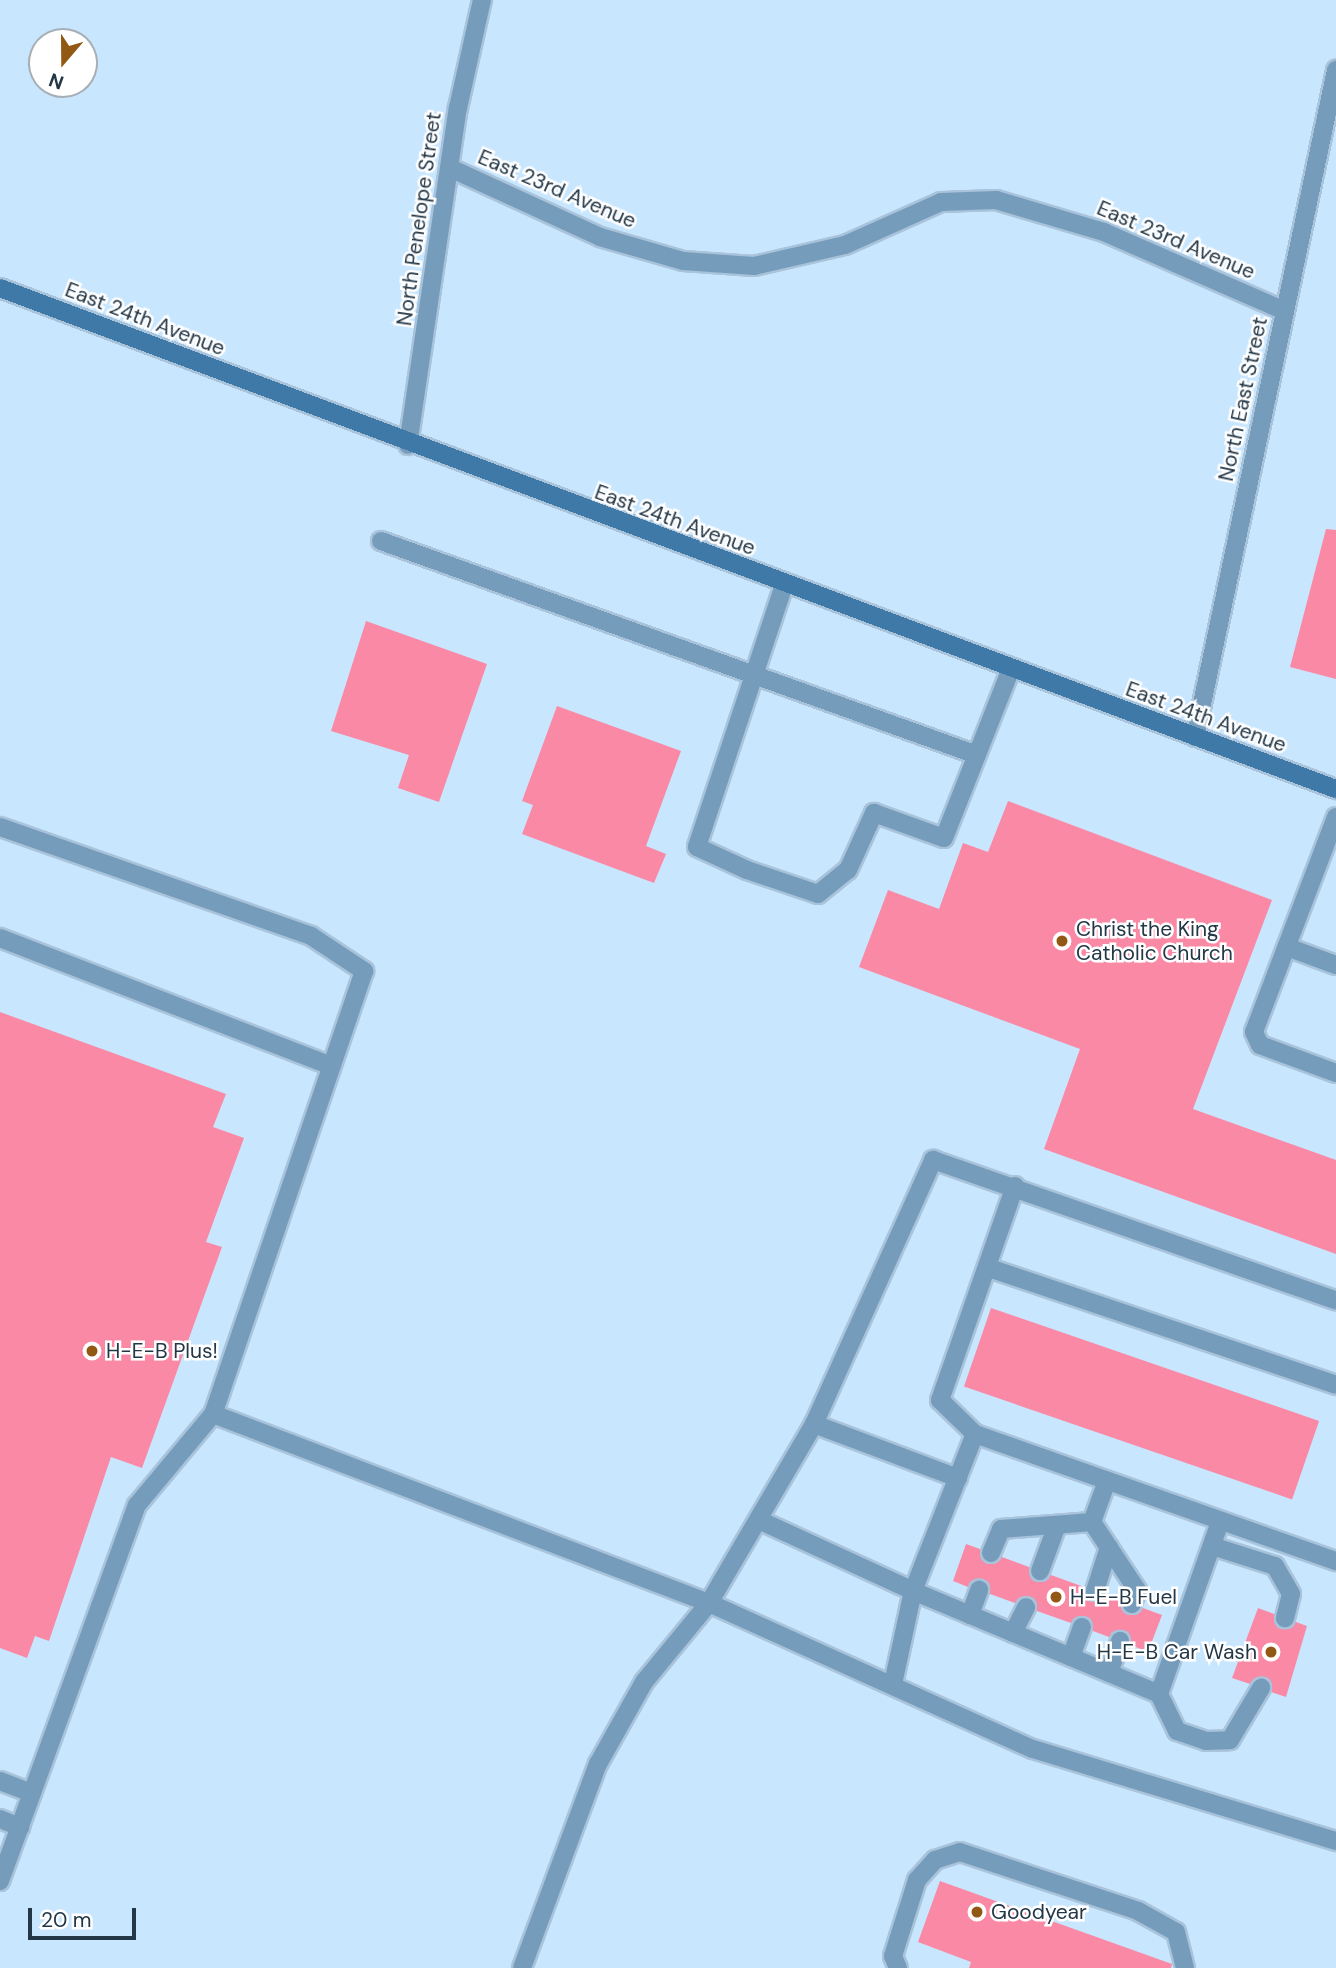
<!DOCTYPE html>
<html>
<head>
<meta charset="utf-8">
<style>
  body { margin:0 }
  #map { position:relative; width:1336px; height:1968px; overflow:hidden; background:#c9e6ff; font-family:"DM Sans",sans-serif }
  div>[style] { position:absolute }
  .building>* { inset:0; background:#fa89a6; transform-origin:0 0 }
  .roads { filter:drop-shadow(2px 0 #a8c3da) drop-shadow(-2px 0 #a8c3da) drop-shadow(0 2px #a8c3da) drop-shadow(0 -2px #a8c3da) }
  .lane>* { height:18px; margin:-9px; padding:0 9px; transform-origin:9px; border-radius:9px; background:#769cbc }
  .street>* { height:18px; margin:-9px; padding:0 9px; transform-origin:9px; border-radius:9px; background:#769cbc }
  .secondary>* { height:18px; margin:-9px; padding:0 9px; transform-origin:9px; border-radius:9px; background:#3e79a7 }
  .dots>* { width:19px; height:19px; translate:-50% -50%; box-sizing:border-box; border:4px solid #fff; border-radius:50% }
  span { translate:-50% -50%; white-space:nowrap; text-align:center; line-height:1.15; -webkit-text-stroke:5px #fff; paint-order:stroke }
  .street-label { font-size:21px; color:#233747 }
  .poi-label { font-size:21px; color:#233747 }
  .left { translate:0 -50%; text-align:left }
  .right { translate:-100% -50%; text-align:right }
  .north { position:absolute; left:28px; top:28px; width:70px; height:70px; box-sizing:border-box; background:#fff; border:2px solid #a7afb5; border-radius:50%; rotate:200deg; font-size:19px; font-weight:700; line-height:28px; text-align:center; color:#233747 }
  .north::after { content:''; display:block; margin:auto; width:24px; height:32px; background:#925915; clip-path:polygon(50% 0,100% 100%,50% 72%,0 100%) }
  .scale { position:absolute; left:28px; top:1908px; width:108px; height:32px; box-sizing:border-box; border:4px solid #233747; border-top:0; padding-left:9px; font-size:21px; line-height:24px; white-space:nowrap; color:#233747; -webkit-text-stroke:5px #fff; paint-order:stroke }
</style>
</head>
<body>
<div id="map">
  <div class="building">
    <i style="clip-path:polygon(1326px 529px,1336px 530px,1336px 679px,1290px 667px)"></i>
    <i style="clip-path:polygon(366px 621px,487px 664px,439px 802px,398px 788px,409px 755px,331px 731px)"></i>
    <i style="clip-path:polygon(557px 706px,681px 751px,646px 846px,666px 854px,654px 883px,522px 834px,533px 805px,522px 801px)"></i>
    <i style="clip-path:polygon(1008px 801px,1272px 900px,1193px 1109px,1336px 1160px,1336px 1254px,1044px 1149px,1080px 1049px,859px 967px,888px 890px,939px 909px,963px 843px,988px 852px)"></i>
    <i style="clip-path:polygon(0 1012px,226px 1094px,213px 1127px,244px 1138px,206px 1242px,222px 1247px,142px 1468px,111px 1457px,49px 1641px,35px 1636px,27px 1658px,0 1648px)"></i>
    <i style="left:991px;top:1308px;width:347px;height:83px;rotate:19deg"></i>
    <i style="clip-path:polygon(966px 1544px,980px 1549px,987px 1564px,1002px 1557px,1029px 1567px,1037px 1582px,1051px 1575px,1084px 1587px,1091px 1602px,1106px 1595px,1121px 1600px,1129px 1615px,1143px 1608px,1162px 1615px,1148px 1652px,1131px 1645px,1124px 1631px,1109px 1637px,1093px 1631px,1087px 1617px,1071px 1623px,1037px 1611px,1030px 1597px,1015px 1603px,990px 1594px,982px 1579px,968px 1587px,953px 1581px)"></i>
    <i style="clip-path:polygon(1258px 1608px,1274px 1614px,1282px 1629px,1296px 1622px,1307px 1626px,1286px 1697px,1271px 1692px,1266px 1678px,1250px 1684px,1232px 1678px)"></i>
    <i style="clip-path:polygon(940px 1881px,1172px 1964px,1171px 1968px,969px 1968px,971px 1962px,918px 1942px)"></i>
  </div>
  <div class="roads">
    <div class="lane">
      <i style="left:381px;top:541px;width:633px;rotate:19.75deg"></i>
      <i style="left:784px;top:585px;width:276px;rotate:108.4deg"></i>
      <i style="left:697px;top:847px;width:55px;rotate:24.7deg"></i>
      <i style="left:747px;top:870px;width:75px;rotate:18.7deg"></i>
      <i style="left:818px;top:894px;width:38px;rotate:-39deg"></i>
      <i style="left:848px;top:870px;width:63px;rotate:-65.5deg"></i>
      <i style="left:874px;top:813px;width:74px;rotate:19.7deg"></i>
      <i style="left:944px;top:838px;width:182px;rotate:-68.4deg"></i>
      <i style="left:1336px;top:817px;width:230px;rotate:110.9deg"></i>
      <i style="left:1254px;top:1032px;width:14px;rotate:65deg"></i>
      <i style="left:1260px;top:1045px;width:81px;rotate:20.2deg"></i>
      <i style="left:0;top:827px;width:330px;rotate:19.3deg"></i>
      <i style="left:311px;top:936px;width:64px;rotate:33.4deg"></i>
      <i style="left:364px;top:971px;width:468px;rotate:108.8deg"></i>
      <i style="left:213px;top:1414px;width:531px;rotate:20.86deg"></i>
      <i style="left:709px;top:1603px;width:208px;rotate:-59.6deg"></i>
      <i style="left:814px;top:1424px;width:290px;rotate:-65.7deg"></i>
      <i style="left:933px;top:1160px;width:427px;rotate:19.2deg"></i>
      <i style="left:0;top:938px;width:355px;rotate:21.1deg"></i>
      <i style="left:1287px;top:947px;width:52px;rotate:20.2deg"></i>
      <i style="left:1015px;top:1186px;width:227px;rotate:109.3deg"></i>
      <i style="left:940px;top:1400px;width:49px;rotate:44.2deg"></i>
      <i style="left:975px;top:1434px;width:383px;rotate:19.4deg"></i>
      <i style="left:989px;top:1268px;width:366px;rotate:18.6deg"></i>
      <i style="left:814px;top:1424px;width:154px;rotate:20.6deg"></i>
      <i style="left:1107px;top:1481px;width:44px;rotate:110.1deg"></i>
      <i style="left:1092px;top:1522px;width:82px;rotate:56.5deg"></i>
      <i style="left:1137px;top:1590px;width:15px;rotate:110deg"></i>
      <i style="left:761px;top:1521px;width:167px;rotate:24.7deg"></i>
      <i style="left:913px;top:1591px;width:169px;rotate:-68.5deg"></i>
      <i style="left:1212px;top:1546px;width:66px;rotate:17.6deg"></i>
      <i style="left:1275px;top:1566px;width:32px;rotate:60deg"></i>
      <i style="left:1291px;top:1594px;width:25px;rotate:104deg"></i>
      <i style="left:991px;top:1553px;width:26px;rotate:-67deg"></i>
      <i style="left:1001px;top:1529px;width:91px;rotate:-4.4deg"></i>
      <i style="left:1040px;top:1571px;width:49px;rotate:-69.7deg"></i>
      <i style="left:1095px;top:1591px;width:46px;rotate:-72.3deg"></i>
      <i style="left:970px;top:1615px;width:27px;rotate:-70deg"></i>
      <i style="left:1013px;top:1633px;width:29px;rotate:-63deg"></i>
      <i style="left:1071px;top:1657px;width:32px;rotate:-70deg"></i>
      <i style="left:1109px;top:1673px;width:34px;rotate:-71deg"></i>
      <i style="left:893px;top:1684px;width:95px;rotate:-77.9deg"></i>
      <i style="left:913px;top:1591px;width:267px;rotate:22.7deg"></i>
      <i style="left:1159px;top:1694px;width:182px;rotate:-70.5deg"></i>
      <i style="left:1159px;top:1694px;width:41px;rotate:64.1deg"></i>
      <i style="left:1177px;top:1731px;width:31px;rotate:19deg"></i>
      <i style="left:1206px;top:1741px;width:24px;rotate:-2deg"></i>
      <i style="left:1230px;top:1740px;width:61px;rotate:-59.2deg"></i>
      <i style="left:0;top:1781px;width:34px;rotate:21deg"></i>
      <i style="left:0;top:1819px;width:22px;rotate:22deg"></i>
      <i style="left:0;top:1881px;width:400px;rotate:-70deg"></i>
      <i style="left:137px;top:1505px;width:119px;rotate:-50.1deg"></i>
      <i style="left:898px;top:1968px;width:13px;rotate:-113deg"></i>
      <i style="left:893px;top:1956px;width:80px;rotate:-72.5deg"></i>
      <i style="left:917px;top:1880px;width:27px;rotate:-48deg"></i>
      <i style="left:935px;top:1860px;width:26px;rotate:-18deg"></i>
      <i style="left:960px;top:1852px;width:188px;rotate:18.3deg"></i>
      <i style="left:1138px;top:1911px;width:43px;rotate:28.9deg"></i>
      <i style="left:1176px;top:1932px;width:37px;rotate:76deg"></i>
    </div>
    <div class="street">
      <i style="left:450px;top:168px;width:165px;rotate:24.7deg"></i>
      <i style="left:600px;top:237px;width:86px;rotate:16.1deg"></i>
      <i style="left:683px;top:261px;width:71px;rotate:4deg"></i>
      <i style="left:754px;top:266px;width:93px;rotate:-13deg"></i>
      <i style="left:845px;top:245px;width:105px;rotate:-24.1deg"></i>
      <i style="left:941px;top:202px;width:55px;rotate:-2.1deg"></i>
      <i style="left:996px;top:200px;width:113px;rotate:16.5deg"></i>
      <i style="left:1104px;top:232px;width:197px;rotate:23.6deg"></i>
      <i style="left:408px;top:445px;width:341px;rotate:-81.6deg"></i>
      <i style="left:458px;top:108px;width:111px;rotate:-77.5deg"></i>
      <i style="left:1195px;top:737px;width:682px;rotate:-78.06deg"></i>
      <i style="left:522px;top:1968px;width:218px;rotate:-69.6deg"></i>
      <i style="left:598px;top:1764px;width:94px;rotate:-60.7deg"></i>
      <i style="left:644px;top:1682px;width:102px;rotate:-50.6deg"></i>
      <i style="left:709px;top:1603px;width:355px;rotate:24.3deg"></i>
      <i style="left:1033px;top:1749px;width:317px;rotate:16.9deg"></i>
    </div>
    <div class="secondary">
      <i style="left:0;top:288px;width:1427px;rotate:20.56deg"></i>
    </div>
  </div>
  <div class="dots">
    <i style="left:1062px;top:941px;background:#925915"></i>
    <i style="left:92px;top:1351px;background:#925915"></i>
    <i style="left:1056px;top:1597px;background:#925915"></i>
    <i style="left:1271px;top:1652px;background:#925915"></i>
    <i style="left:977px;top:1912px;background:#925915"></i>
  </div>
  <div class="street-label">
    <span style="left:557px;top:189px;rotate:23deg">East 23rd Avenue</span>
    <span style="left:419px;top:219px;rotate:-82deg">North Penelope Street</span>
    <span style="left:1176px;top:240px;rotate:23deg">East 23rd Avenue</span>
    <span style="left:145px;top:319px;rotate:21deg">East 24th Avenue</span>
    <span style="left:1243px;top:399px;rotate:-78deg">North East Street</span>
    <span style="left:675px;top:520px;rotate:20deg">East 24th Avenue</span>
    <span style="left:1206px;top:717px;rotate:20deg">East 24th Avenue</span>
  </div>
  <div class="poi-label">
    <span class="left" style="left:1076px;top:941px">Christ the King<br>Catholic Church</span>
    <span class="left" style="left:106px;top:1351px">H-E-B Plus!</span>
    <span class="left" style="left:1070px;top:1597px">H-E-B Fuel</span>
    <span class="right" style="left:1257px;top:1652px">H-E-B Car Wash</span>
    <span class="left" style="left:991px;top:1912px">Goodyear</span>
  </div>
  <div class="north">N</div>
  <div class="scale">20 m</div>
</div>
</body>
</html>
